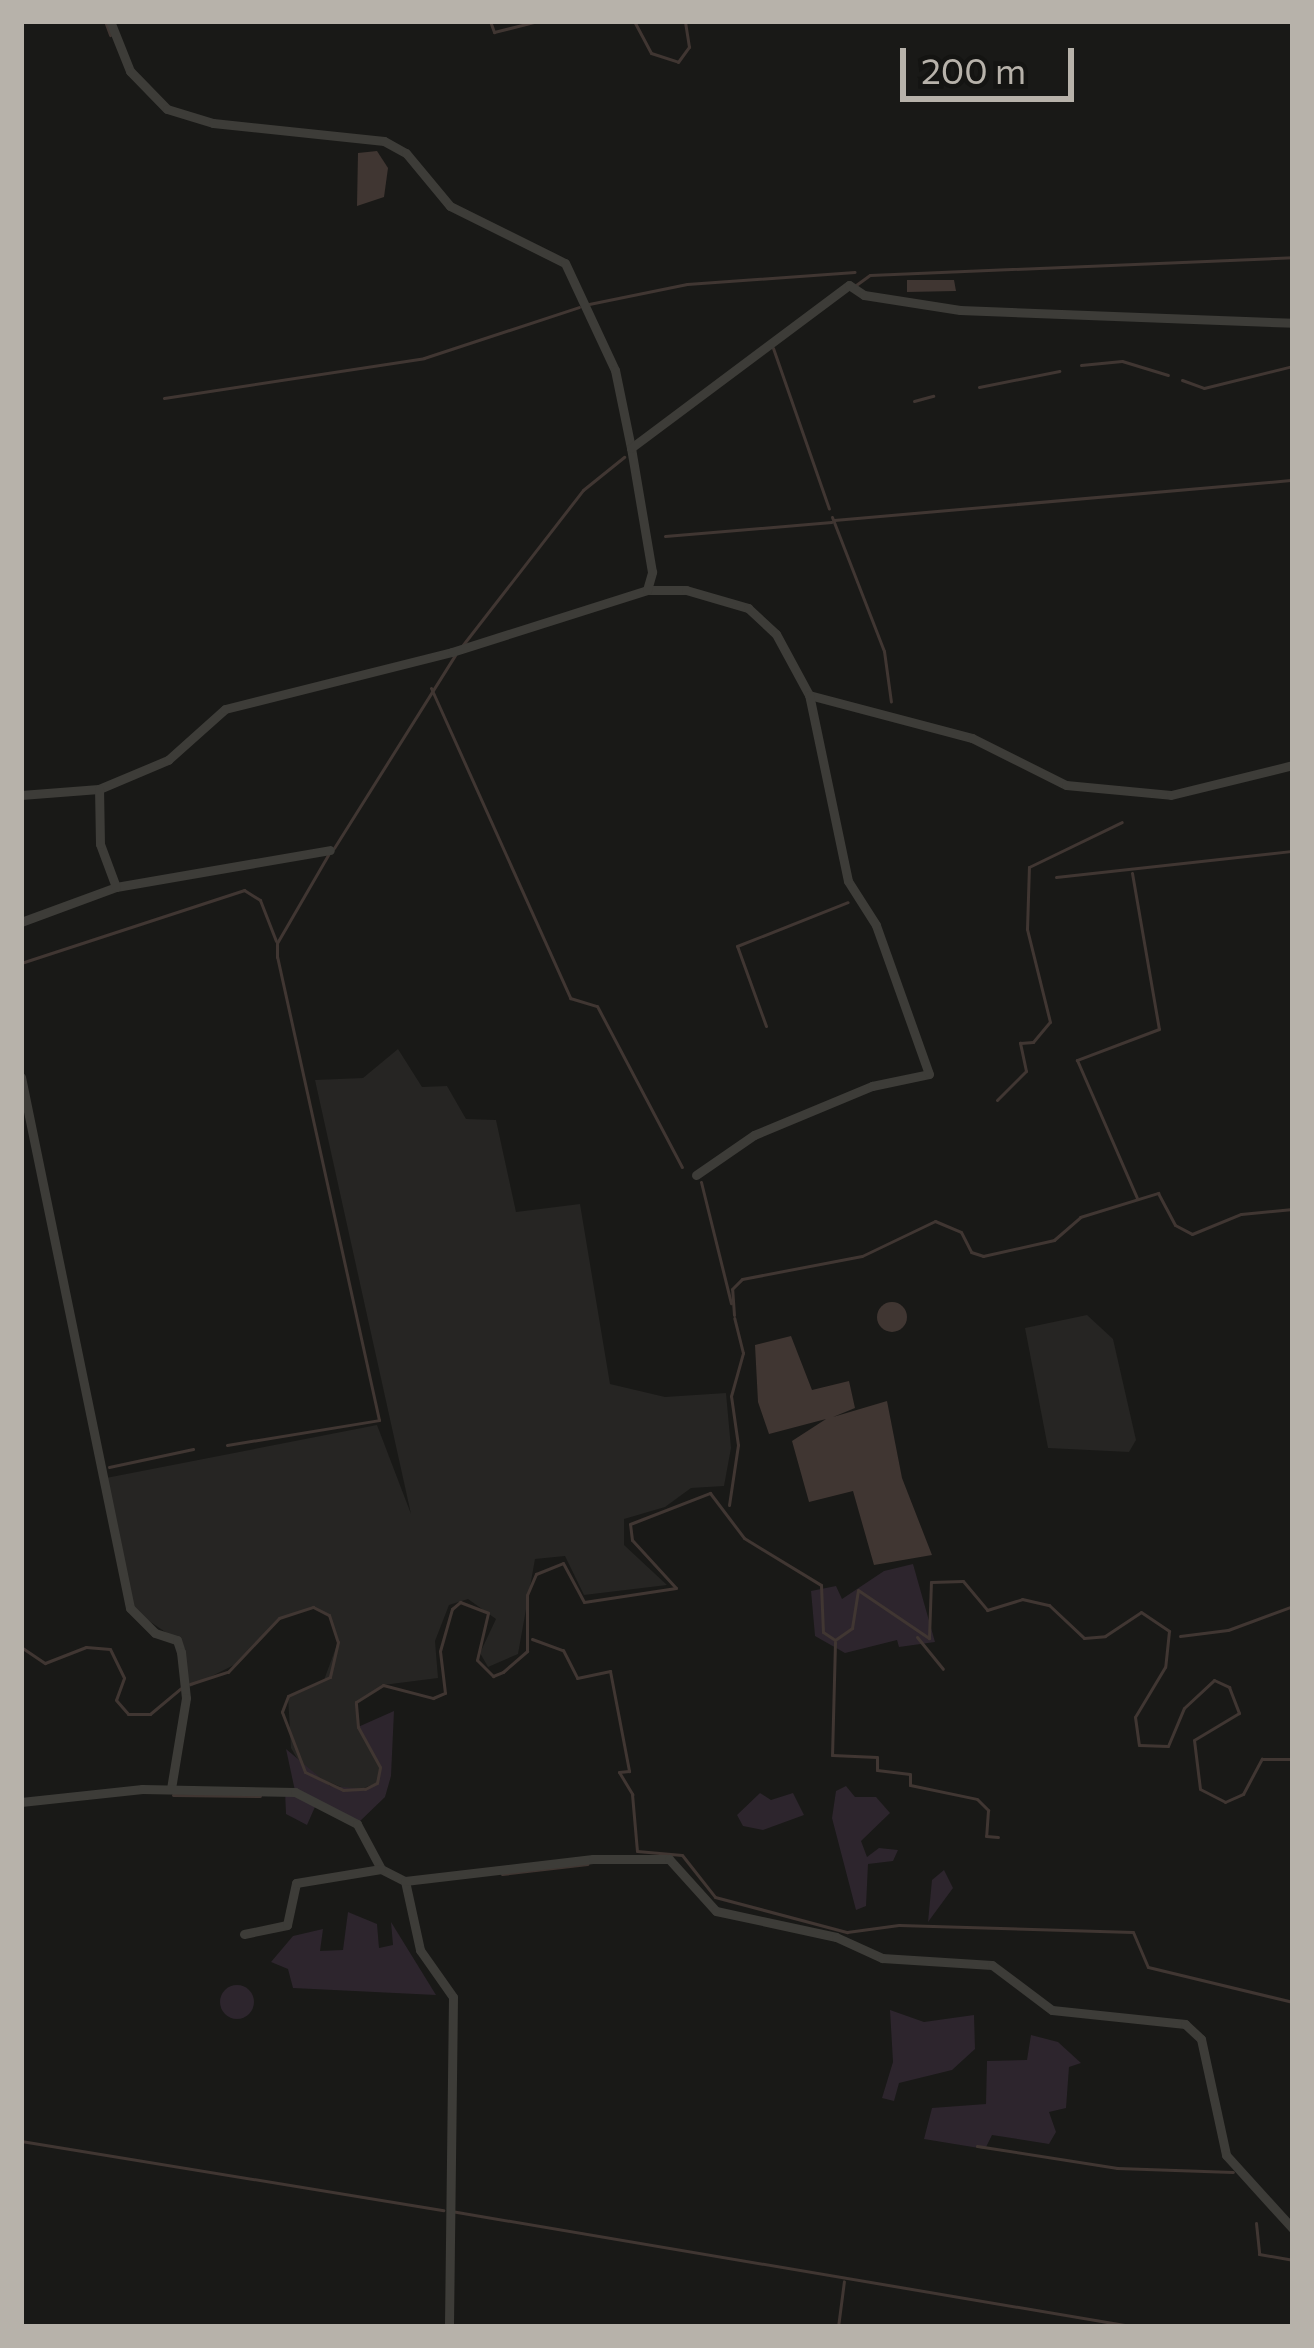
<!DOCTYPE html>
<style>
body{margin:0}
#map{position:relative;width:1314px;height:2348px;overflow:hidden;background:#191917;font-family:Commissioner,sans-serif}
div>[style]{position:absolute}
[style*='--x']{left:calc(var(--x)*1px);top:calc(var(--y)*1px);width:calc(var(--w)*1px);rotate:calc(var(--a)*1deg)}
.built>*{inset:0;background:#262523}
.green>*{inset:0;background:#2d252d}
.round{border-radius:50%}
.water>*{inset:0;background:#403632}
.stream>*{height:3px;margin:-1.5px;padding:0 1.5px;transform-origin:1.5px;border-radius:1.5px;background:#403632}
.minor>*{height:9px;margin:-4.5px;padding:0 4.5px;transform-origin:4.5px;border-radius:4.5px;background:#3d3c38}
span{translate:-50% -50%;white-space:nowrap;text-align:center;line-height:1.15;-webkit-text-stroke:10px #141412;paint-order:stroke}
.frame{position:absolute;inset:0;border:24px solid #b7b2aa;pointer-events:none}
.scale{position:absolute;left:900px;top:48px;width:174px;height:54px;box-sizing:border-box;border:6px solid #b7b2aa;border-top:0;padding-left:15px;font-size:36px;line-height:42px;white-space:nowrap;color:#b7b2aa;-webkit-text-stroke:9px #141412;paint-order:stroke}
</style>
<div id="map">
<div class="built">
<div style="clip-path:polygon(398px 1049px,422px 1087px,447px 1086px,466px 1119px,496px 1120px,516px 1212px,580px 1204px,610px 1384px,665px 1397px,726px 1393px,731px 1448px,724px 1486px,691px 1488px,665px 1507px,624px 1519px,624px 1545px,667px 1585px,584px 1595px,565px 1556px,535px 1559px,518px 1654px,488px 1667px,480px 1653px,496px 1619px,468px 1599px,449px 1605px,435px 1641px,438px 1678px,383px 1685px,356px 1702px,358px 1727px,380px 1767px,377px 1783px,353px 1792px,305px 1772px,291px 1748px,288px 1696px,324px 1680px,338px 1642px,329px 1615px,313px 1607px,279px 1618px,238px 1663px,186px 1689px,177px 1640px,130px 1608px,106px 1478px,377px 1425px,411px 1514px,315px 1080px,363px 1078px)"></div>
<div style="clip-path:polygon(1087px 1315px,1113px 1339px,1136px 1440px,1129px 1452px,1048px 1448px,1025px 1328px)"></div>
</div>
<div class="green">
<div style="clip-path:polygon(913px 1564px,935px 1642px,899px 1647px,897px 1640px,845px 1653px,815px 1636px,811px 1591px,836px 1586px,842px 1599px,884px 1571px)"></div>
<div style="clip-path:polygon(394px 1711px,391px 1776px,385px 1797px,357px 1824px,318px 1800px,307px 1825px,286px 1814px,285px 1790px,295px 1791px,286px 1749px,330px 1786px,365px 1789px,376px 1783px,380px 1767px,358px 1727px)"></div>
<div style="clip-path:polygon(846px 1786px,855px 1797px,876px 1797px,890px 1813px,861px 1841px,867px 1857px,879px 1848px,898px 1850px,893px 1861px,868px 1864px,866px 1906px,856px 1910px,832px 1818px,836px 1791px)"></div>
<div style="clip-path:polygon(760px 1793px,771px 1800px,793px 1793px,804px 1815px,763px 1830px,743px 1826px,737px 1815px)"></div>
<div style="clip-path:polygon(944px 1870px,953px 1888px,928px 1922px,932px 1880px)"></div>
<div style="clip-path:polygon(348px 1912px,377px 1924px,379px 1948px,393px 1945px,391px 1922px,436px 1995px,293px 1988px,288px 1969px,271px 1962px,293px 1936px,323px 1929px,320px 1951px,343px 1950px)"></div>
<div class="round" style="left:220px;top:1985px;width:34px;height:34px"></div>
<div style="clip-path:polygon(890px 2010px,924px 2022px,974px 2015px,975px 2049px,952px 2070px,899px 2083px,894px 2101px,882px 2098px,893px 2062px)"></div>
<div style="clip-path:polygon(1031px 2035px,1058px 2042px,1081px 2063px,1069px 2067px,1066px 2108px,1049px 2112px,1056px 2132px,1049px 2144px,992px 2135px,985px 2149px,924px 2139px,932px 2108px,986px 2104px,987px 2061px,1027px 2060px)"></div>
</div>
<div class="water">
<div style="clip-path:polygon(377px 151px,388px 168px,384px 197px,357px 206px,358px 153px)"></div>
<div style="clip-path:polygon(907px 280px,954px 280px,956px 291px,907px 292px)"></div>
<div class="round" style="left:877px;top:1302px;width:30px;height:30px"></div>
<div style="clip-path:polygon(791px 1336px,812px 1390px,849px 1381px,855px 1408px,833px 1417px,887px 1401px,902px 1478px,932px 1555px,874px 1565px,853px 1491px,809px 1502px,792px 1441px,826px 1419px,769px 1434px,758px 1402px,755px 1345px)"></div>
</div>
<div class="stream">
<div style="--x:105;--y:21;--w:15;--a:70"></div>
<div style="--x:490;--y:21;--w:12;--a:70"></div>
<div style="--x:494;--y:32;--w:45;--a:-14"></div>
<div style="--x:634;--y:21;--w:36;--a:62"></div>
<div style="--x:651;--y:53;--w:28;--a:18"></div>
<div style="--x:678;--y:62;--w:19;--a:-54"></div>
<div style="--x:689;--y:47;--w:26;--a:-99"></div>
<div style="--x:933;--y:21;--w:5;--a:0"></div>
<div style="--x:856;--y:285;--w:17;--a:-36"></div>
<div style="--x:870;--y:275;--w:423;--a:-2.4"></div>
<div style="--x:589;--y:304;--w:100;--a:-11.5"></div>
<div style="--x:687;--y:284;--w:168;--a:-4.1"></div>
<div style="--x:773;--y:348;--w:170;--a:70.8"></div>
<div style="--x:1081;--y:365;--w:41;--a:-5.6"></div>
<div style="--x:1122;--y:361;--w:48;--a:16.9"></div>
<div style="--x:1182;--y:380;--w:23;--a:20"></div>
<div style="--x:1204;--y:388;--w:92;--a:-13.9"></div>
<div style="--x:979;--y:387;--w:82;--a:-11.3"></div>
<div style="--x:164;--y:398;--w:263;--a:-8.7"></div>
<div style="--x:424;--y:358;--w:163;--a:-18.2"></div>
<div style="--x:914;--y:401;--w:20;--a:-15"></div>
<div style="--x:832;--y:517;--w:144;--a:68.8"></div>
<div style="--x:884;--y:651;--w:51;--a:82.2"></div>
<div style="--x:834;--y:520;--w:461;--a:-5"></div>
<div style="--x:665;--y:536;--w:167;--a:-4.8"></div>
<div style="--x:462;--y:646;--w:197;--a:-52.2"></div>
<div style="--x:583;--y:490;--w:53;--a:-38.8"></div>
<div style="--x:431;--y:688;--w:340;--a:65.8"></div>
<div style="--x:570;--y:998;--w:28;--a:17"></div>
<div style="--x:597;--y:1006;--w:182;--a:62.2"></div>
<div style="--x:334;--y:848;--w:228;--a:-57.9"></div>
<div style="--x:1132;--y:873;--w:158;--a:80.2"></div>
<div style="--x:1159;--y:1029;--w:88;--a:159.3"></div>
<div style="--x:1077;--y:1060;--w:150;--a:66.5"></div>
<div style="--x:1056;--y:877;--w:238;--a:-6.3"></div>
<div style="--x:21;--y:963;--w:235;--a:-18.1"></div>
<div style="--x:244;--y:890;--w:19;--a:32"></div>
<div style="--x:260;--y:900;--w:44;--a:68.7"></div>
<div style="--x:766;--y:1026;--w:85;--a:-109.9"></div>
<div style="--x:737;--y:946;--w:119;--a:-21.6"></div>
<div style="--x:997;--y:1100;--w:41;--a:-45"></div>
<div style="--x:1026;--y:1071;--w:29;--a:-102"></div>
<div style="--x:1020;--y:1043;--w:13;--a:-4"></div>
<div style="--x:1033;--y:1042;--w:26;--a:-50"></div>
<div style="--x:1050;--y:1022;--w:96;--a:-103.9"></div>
<div style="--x:1027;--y:929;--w:62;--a:-88.2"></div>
<div style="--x:1029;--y:867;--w:103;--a:-25.8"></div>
<div style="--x:701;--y:1182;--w:125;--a:76.1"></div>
<div style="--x:734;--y:1315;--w:26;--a:-94"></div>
<div style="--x:732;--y:1289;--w:14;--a:-45"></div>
<div style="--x:742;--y:1279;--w:122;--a:-10.9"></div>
<div style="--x:862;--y:1256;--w:81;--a:-25.6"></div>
<div style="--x:935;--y:1221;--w:28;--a:23"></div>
<div style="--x:961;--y:1232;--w:22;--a:63"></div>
<div style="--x:971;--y:1252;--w:13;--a:18"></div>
<div style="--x:983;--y:1256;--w:73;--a:-12.7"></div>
<div style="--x:1054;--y:1240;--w:35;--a:-41"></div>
<div style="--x:1080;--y:1217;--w:82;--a:-17.1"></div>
<div style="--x:1158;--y:1193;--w:36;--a:62"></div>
<div style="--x:1175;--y:1225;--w:19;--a:28"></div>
<div style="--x:1192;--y:1234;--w:53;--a:-22.2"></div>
<div style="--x:1241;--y:1214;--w:52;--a:-5.5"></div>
<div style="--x:227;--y:1445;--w:154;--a:-9.3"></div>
<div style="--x:379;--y:1420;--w:474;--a:-102.4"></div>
<div style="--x:277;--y:957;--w:14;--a:-90"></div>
<div style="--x:277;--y:943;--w:102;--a:-59.9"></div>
<div style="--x:109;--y:1467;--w:86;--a:-12.1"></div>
<div style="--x:729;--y:1505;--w:61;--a:-81.5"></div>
<div style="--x:738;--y:1445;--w:49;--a:-98.1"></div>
<div style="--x:731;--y:1396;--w:45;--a:-74.4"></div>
<div style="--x:743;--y:1353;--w:36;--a:-104"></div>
<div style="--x:1180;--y:1636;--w:48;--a:-7.1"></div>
<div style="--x:1228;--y:1630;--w:69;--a:-20.3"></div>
<div style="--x:917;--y:1637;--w:41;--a:50.9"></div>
<div style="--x:532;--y:1639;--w:33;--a:20"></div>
<div style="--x:563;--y:1650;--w:31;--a:63"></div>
<div style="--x:577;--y:1678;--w:34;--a:-12"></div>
<div style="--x:610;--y:1671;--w:102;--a:79.2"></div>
<div style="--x:629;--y:1771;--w:10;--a:174"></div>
<div style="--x:619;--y:1772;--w:26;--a:59"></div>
<div style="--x:632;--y:1794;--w:57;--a:85"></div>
<div style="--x:637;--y:1851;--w:45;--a:5.1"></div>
<div style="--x:682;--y:1855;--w:53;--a:51.8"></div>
<div style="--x:715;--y:1897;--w:137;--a:14.9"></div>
<div style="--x:847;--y:1932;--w:52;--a:-7.7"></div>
<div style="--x:899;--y:1925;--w:234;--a:1.7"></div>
<div style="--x:1133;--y:1932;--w:38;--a:67"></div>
<div style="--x:1148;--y:1967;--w:149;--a:13.6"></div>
<div style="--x:835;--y:1642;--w:113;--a:91.5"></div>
<div style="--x:832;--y:1755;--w:45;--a:2.5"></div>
<div style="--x:877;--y:1757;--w:13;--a:90"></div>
<div style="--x:877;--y:1770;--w:33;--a:7"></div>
<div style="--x:910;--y:1774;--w:11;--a:90"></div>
<div style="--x:910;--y:1785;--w:68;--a:11.8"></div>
<div style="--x:977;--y:1799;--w:16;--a:45"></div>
<div style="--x:988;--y:1810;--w:26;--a:94"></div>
<div style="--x:986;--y:1836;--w:12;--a:5"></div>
<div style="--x:21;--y:1647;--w:29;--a:34"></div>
<div style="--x:45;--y:1663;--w:44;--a:-21.3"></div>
<div style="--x:86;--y:1647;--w:24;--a:5"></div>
<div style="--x:110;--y:1649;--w:32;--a:64"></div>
<div style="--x:124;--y:1678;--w:23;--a:110"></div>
<div style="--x:116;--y:1700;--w:18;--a:49"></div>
<div style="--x:128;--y:1714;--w:22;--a:0"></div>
<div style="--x:150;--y:1714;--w:40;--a:-40"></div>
<div style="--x:190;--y:1684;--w:40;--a:-18"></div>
<div style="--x:228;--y:1672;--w:74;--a:-46.6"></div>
<div style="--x:279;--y:1618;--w:36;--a:-18"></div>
<div style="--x:313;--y:1607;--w:18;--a:27"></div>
<div style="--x:329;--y:1615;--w:28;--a:72"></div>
<div style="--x:338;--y:1642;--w:36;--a:103"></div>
<div style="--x:330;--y:1677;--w:46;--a:155.7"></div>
<div style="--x:288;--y:1696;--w:17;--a:111"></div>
<div style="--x:282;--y:1712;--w:64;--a:69"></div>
<div style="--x:305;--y:1772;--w:42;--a:25.3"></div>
<div style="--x:343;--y:1790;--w:22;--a:-3"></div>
<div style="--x:365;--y:1789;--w:13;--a:-27"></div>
<div style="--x:377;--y:1783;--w:16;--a:-79"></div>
<div style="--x:380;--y:1767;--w:46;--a:-118.8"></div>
<div style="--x:358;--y:1727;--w:25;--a:-95"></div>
<div style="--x:356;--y:1702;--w:32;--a:-32"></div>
<div style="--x:383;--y:1685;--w:52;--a:14.6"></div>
<div style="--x:433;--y:1698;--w:13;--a:-23"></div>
<div style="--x:445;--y:1693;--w:42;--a:-96.8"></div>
<div style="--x:440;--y:1651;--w:44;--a:-74.1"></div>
<div style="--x:452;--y:1609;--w:11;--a:-41"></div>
<div style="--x:460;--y:1602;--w:30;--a:21"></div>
<div style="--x:488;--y:1613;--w:48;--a:103.2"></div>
<div style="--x:477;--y:1660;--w:23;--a:45"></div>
<div style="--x:493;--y:1676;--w:11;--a:-22"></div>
<div style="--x:503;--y:1672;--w:32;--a:-41"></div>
<div style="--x:527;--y:1651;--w:56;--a:-90"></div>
<div style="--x:527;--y:1595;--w:23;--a:-67"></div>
<div style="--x:536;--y:1574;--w:29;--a:-22"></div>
<div style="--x:563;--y:1563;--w:44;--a:61.7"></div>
<div style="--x:584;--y:1602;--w:93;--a:-8.7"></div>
<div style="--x:676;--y:1588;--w:65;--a:-132.5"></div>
<div style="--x:632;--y:1540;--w:16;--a:-97"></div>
<div style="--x:630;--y:1524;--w:86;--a:-21.2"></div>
<div style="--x:710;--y:1493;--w:56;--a:52.9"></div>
<div style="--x:744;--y:1538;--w:90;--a:31.4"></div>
<div style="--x:821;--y:1585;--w:47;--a:87.6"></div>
<div style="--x:823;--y:1632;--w:14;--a:34"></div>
<div style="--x:835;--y:1640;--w:21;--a:-35"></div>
<div style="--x:852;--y:1628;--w:38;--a:-81"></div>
<div style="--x:858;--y:1590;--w:86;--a:34.1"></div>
<div style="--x:929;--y:1638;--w:56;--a:-88"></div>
<div style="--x:931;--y:1582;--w:32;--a:-2"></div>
<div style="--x:963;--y:1581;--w:38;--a:50"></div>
<div style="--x:987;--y:1610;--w:37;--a:-17"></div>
<div style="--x:1022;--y:1599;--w:28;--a:13"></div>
<div style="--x:1049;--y:1605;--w:48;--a:43.3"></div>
<div style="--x:1084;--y:1638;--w:21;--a:-5"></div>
<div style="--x:1105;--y:1636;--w:43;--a:-33.7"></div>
<div style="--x:1141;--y:1612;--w:34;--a:34"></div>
<div style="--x:1169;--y:1631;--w:36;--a:96"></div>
<div style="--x:1165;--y:1667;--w:58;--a:121"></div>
<div style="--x:1135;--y:1717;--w:28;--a:82"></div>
<div style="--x:1139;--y:1745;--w:29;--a:2"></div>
<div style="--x:1168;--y:1746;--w:41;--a:-67.2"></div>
<div style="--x:1184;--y:1708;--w:41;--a:-43"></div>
<div style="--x:1214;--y:1680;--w:17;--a:25"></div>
<div style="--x:1229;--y:1687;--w:28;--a:69"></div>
<div style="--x:1239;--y:1713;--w:52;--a:149"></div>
<div style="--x:1194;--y:1740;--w:49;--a:83"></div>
<div style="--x:1200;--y:1789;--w:28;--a:27"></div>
<div style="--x:1225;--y:1802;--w:20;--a:-24"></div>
<div style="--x:1243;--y:1794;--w:40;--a:-62"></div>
<div style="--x:1262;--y:1759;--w:31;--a:0"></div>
<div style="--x:173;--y:1795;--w:87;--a:0.7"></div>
<div style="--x:502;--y:1874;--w:86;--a:-6.7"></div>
<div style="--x:21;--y:2141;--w:428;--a:9.3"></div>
<div style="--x:977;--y:2146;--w:142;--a:8.9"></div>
<div style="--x:1117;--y:2168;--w:116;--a:2"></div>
<div style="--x:451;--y:2211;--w:695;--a:9.61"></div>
<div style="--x:1256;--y:2223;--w:31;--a:84"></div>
<div style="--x:1259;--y:2254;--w:35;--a:10"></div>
<div style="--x:838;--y:2327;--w:46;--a:-82.6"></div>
</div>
<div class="minor">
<div style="--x:110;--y:21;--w:54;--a:68.2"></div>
<div style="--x:130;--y:71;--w:53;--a:45.8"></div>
<div style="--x:167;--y:109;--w:48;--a:16.9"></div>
<div style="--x:213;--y:123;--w:172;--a:6"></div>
<div style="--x:384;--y:141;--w:25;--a:29"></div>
<div style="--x:406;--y:153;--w:69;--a:50.3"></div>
<div style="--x:450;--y:206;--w:128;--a:26.4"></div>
<div style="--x:565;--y:263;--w:118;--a:65"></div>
<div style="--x:615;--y:370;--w:80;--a:78.4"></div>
<div style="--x:647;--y:590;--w:39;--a:0"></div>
<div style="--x:686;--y:590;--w:65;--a:16.2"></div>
<div style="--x:748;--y:608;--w:38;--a:43"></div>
<div style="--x:776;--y:634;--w:69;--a:61.6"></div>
<div style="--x:809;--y:695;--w:169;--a:14.8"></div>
<div style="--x:972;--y:738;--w:105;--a:26.6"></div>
<div style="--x:1066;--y:785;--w:105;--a:5.4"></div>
<div style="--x:1171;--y:795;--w:126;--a:-13.8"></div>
<div style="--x:21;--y:795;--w:78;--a:-4.4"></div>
<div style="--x:99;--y:789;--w:75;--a:-22.8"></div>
<div style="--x:168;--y:760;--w:76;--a:-41.8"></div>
<div style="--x:225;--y:709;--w:234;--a:-14.1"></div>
<div style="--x:452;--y:652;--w:205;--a:-17.6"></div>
<div style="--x:647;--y:590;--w:19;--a:-74"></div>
<div style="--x:652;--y:572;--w:126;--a:-99.6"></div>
<div style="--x:631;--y:448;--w:272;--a:-36.8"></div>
<div style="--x:849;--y:285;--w:18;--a:34"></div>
<div style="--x:864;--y:295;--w:97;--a:8.9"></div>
<div style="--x:960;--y:310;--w:333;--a:2.2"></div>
<div style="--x:116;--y:887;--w:217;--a:-9.8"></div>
<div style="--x:21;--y:922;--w:101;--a:-20.2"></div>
<div style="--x:116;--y:887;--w:46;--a:-110.4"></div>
<div style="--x:100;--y:844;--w:55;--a:-91"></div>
<div style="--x:21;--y:1077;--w:542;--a:78.4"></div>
<div style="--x:130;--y:1608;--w:35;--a:45"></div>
<div style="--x:155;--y:1633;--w:23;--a:18"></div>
<div style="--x:177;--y:1640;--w:13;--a:72"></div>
<div style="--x:181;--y:1652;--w:46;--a:83.8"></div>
<div style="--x:186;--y:1698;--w:92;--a:99.4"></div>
<div style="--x:696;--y:1175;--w:70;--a:-34.6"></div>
<div style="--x:754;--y:1135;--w:128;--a:-22.6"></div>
<div style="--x:872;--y:1086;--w:58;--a:-11.9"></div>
<div style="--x:929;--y:1074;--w:158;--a:-109.6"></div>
<div style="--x:876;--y:925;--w:52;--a:-122.5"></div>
<div style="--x:848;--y:881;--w:190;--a:-101.8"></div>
<div style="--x:21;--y:1802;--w:122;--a:-6.1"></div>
<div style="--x:142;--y:1789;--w:153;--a:1.1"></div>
<div style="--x:295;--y:1792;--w:70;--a:27.3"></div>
<div style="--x:357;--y:1824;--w:51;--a:61.9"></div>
<div style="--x:381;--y:1869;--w:27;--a:27"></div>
<div style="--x:405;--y:1881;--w:71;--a:77.7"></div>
<div style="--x:420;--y:1950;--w:57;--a:54.9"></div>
<div style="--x:453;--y:1997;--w:330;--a:90.7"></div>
<div style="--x:405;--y:1881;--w:189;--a:-6.7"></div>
<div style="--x:593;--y:1859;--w:76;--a:0"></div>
<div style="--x:669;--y:1859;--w:70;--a:47.9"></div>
<div style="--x:716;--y:1911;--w:123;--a:12.2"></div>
<div style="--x:836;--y:1937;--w:51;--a:24.5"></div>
<div style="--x:882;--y:1958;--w:110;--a:3.6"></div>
<div style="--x:992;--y:1965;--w:75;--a:36.9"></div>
<div style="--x:1052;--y:2010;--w:134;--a:6"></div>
<div style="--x:1185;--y:2024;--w:22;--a:43"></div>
<div style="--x:1201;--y:2039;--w:119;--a:77.8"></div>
<div style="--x:1226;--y:2155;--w:100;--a:47.8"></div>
<div style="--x:244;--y:1934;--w:44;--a:-11.8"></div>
<div style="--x:287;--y:1925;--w:43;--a:-77.9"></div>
<div style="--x:296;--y:1883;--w:86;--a:-9.4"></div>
</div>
<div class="frame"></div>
<div class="scale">200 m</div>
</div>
